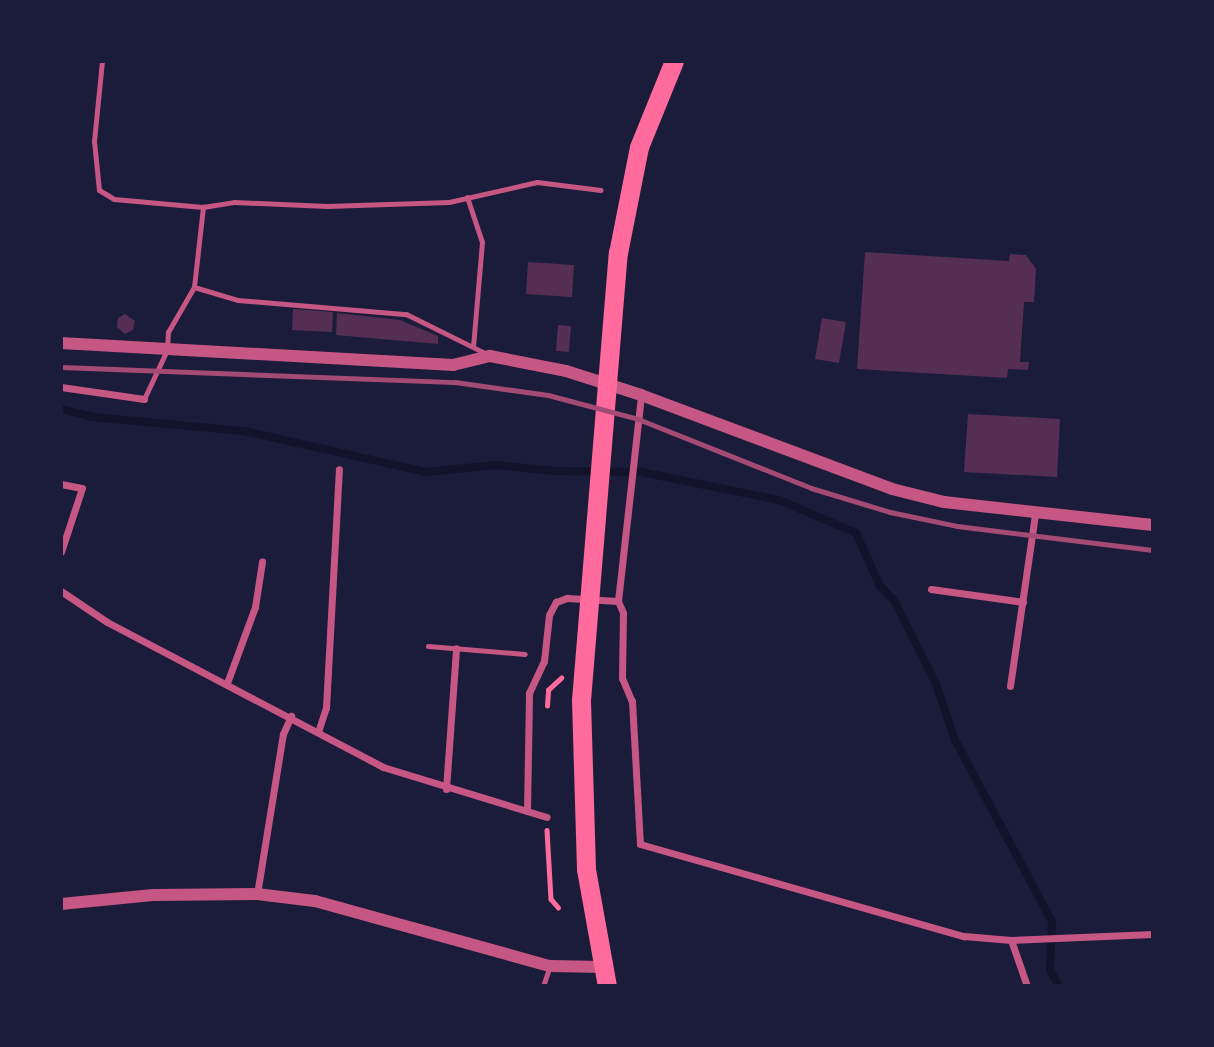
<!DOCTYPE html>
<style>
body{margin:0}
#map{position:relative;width:1214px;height:1047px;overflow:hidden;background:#1b1b3a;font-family:"Zilla Slab",serif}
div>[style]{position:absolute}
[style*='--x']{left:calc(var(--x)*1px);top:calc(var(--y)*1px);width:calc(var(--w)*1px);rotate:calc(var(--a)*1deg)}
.stream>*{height:8px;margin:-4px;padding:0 4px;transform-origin:4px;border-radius:4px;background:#12122b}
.building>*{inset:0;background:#542f53}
.path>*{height:4.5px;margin:-2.25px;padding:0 2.25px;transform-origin:2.25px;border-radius:2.25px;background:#ff6b9d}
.service>*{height:5px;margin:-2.5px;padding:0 2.5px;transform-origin:2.5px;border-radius:2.5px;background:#c65784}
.minor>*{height:7px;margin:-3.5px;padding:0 3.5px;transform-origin:3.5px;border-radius:3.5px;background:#c65784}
.tertiary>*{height:12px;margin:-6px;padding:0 6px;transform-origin:6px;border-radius:6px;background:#c65784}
.trunk>*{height:19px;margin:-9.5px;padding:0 9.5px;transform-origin:9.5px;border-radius:9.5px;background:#ff6b9d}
.rail>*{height:5px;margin:-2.5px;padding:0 2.5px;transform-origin:2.5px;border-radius:2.5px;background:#a44b75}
span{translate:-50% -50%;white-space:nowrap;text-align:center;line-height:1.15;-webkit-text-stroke:6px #1b1b3a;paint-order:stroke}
.frame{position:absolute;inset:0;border:63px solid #1b1b3a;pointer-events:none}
</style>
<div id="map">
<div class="stream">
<div style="--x:61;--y:409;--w:32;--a:14"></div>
<div style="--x:92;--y:417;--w:153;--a:5.3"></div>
<div style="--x:244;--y:431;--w:187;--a:12.7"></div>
<div style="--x:426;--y:472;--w:70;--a:-5.7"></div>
<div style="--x:496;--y:465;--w:58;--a:5.9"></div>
<div style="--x:554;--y:471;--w:87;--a:0.7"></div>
<div style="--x:641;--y:472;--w:141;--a:11.5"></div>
<div style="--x:779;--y:500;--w:84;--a:23.2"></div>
<div style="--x:856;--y:533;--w:58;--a:65.6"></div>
<div style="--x:880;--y:586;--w:20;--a:45"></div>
<div style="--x:894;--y:600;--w:94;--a:63.4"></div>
<div style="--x:936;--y:684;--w:59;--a:71.3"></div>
<div style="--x:955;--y:740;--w:206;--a:61.9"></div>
<div style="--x:1052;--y:922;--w:48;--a:92.4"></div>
<div style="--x:1050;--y:970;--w:18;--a:61"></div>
</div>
<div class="building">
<div style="clip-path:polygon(865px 252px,1009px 261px,1010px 254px,1026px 255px,1036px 269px,1034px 302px,1024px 302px,1020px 362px,1029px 362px,1028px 370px,1008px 369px,1007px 378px,857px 369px)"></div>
<div style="clip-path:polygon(528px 262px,574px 265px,572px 297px,526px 294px)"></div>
<div style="clip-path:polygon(293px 309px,333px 312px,332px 332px,292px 330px)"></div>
<div style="clip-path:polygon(337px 313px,400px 320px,438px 336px,438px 344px,336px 335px)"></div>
<div style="clip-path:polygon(125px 314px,135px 321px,133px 330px,125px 334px,117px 327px,118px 318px)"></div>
<div style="clip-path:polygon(822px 318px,846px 322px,839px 363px,815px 359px)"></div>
<div style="clip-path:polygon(558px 325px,571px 326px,569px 352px,556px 351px)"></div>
<div style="clip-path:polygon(968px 414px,1060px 419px,1057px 477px,964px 472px)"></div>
</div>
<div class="path">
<div style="--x:547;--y:706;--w:16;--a:-86"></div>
<div style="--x:548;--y:690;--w:18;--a:-43"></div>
<div style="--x:547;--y:830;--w:69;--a:86.7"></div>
<div style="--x:551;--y:899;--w:11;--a:49"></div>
</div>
<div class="service">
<div style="--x:102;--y:61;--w:80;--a:95.7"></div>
<div style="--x:94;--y:141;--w:49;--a:84.2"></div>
<div style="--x:99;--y:190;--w:17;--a:31"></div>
<div style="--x:114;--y:199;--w:89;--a:5.1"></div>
<div style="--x:467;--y:197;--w:47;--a:71.6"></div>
<div style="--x:482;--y:242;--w:104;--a:94.9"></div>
<div style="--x:194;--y:287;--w:46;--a:16.5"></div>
<div style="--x:238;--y:300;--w:169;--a:4.8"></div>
<div style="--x:406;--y:314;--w:90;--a:26.3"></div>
<div style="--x:144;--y:399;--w:54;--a:-64.9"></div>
<div style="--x:167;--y:350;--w:18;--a:-87"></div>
<div style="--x:168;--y:332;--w:52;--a:-60"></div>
<div style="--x:194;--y:287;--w:81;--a:-83.6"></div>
<div style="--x:203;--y:207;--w:31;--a:-9"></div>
<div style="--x:234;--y:202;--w:93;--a:2.5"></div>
<div style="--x:327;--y:206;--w:122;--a:-1.9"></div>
<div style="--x:449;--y:202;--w:90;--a:-12.8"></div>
<div style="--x:537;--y:182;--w:64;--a:7.1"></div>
<div style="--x:428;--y:646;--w:97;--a:4.7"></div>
<div style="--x:543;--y:986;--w:21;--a:-71"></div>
</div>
<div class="minor">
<div style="--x:61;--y:387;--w:84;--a:8.2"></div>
<div style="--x:61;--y:484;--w:21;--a:11"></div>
<div style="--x:82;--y:488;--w:67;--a:108.2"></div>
<div style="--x:931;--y:589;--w:93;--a:8"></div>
<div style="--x:61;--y:591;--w:55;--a:34"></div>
<div style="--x:107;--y:622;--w:312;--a:27.7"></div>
<div style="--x:383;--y:767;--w:171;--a:17"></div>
<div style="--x:618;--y:601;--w:207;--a:-83.6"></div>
<div style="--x:227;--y:683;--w:81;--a:-69.8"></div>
<div style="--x:255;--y:607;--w:46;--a:-81.2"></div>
<div style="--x:1010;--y:686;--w:174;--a:-81.7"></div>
<div style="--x:318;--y:732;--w:25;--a:-72"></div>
<div style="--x:326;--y:708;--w:239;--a:-86.9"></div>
<div style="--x:446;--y:789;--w:141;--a:-85.9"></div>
<div style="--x:527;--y:811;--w:118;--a:-89"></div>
<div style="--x:529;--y:693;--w:35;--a:-65"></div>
<div style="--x:544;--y:661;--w:46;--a:-83.8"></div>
<div style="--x:549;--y:615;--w:15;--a:-62"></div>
<div style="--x:556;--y:602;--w:12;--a:-20"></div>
<div style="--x:567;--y:598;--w:51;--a:3.4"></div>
<div style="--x:618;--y:601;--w:13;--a:67"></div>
<div style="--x:623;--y:613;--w:65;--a:90.9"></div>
<div style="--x:622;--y:678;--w:25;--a:67"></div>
<div style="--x:632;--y:701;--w:143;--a:86.8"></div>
<div style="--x:640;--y:844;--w:337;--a:15.9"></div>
<div style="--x:964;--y:936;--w:47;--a:4.9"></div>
<div style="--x:1011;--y:940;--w:142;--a:-2.4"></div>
<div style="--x:257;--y:894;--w:162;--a:-80.8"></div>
<div style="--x:283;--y:734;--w:20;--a:-66"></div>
<div style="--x:1011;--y:940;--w:49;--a:70.8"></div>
</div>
<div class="tertiary">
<div style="--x:61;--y:343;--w:393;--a:3.2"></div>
<div style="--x:453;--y:365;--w:38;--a:-14"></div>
<div style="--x:490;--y:356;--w:77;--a:11.2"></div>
<div style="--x:566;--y:371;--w:79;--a:17.7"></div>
<div style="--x:641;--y:395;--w:268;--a:20.5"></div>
<div style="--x:892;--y:489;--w:54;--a:14"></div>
<div style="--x:944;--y:502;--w:210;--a:6.3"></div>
<div style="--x:61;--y:904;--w:92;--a:-5.6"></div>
<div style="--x:153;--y:895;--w:104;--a:-0.6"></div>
<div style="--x:257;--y:894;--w:58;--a:6.9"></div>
<div style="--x:315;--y:901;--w:244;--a:15.5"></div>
<div style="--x:550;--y:966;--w:52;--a:1.1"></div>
</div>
<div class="trunk">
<div style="--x:607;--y:986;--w:119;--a:-100.2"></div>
<div style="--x:586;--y:869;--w:169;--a:-91.7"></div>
<div style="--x:581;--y:700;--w:449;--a:-85.3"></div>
<div style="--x:618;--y:253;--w:108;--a:-78.8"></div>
<div style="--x:639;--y:147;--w:93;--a:-67.9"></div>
</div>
<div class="rail">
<div style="--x:61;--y:367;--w:394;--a:2.2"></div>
<div style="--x:455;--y:382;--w:94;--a:8"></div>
<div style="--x:548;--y:395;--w:93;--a:14.9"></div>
<div style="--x:638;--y:419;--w:186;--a:21.7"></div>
<div style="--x:811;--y:488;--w:83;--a:16.9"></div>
<div style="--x:890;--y:512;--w:68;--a:11.8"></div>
<div style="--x:957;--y:526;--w:197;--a:7"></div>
</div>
<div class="frame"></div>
</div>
